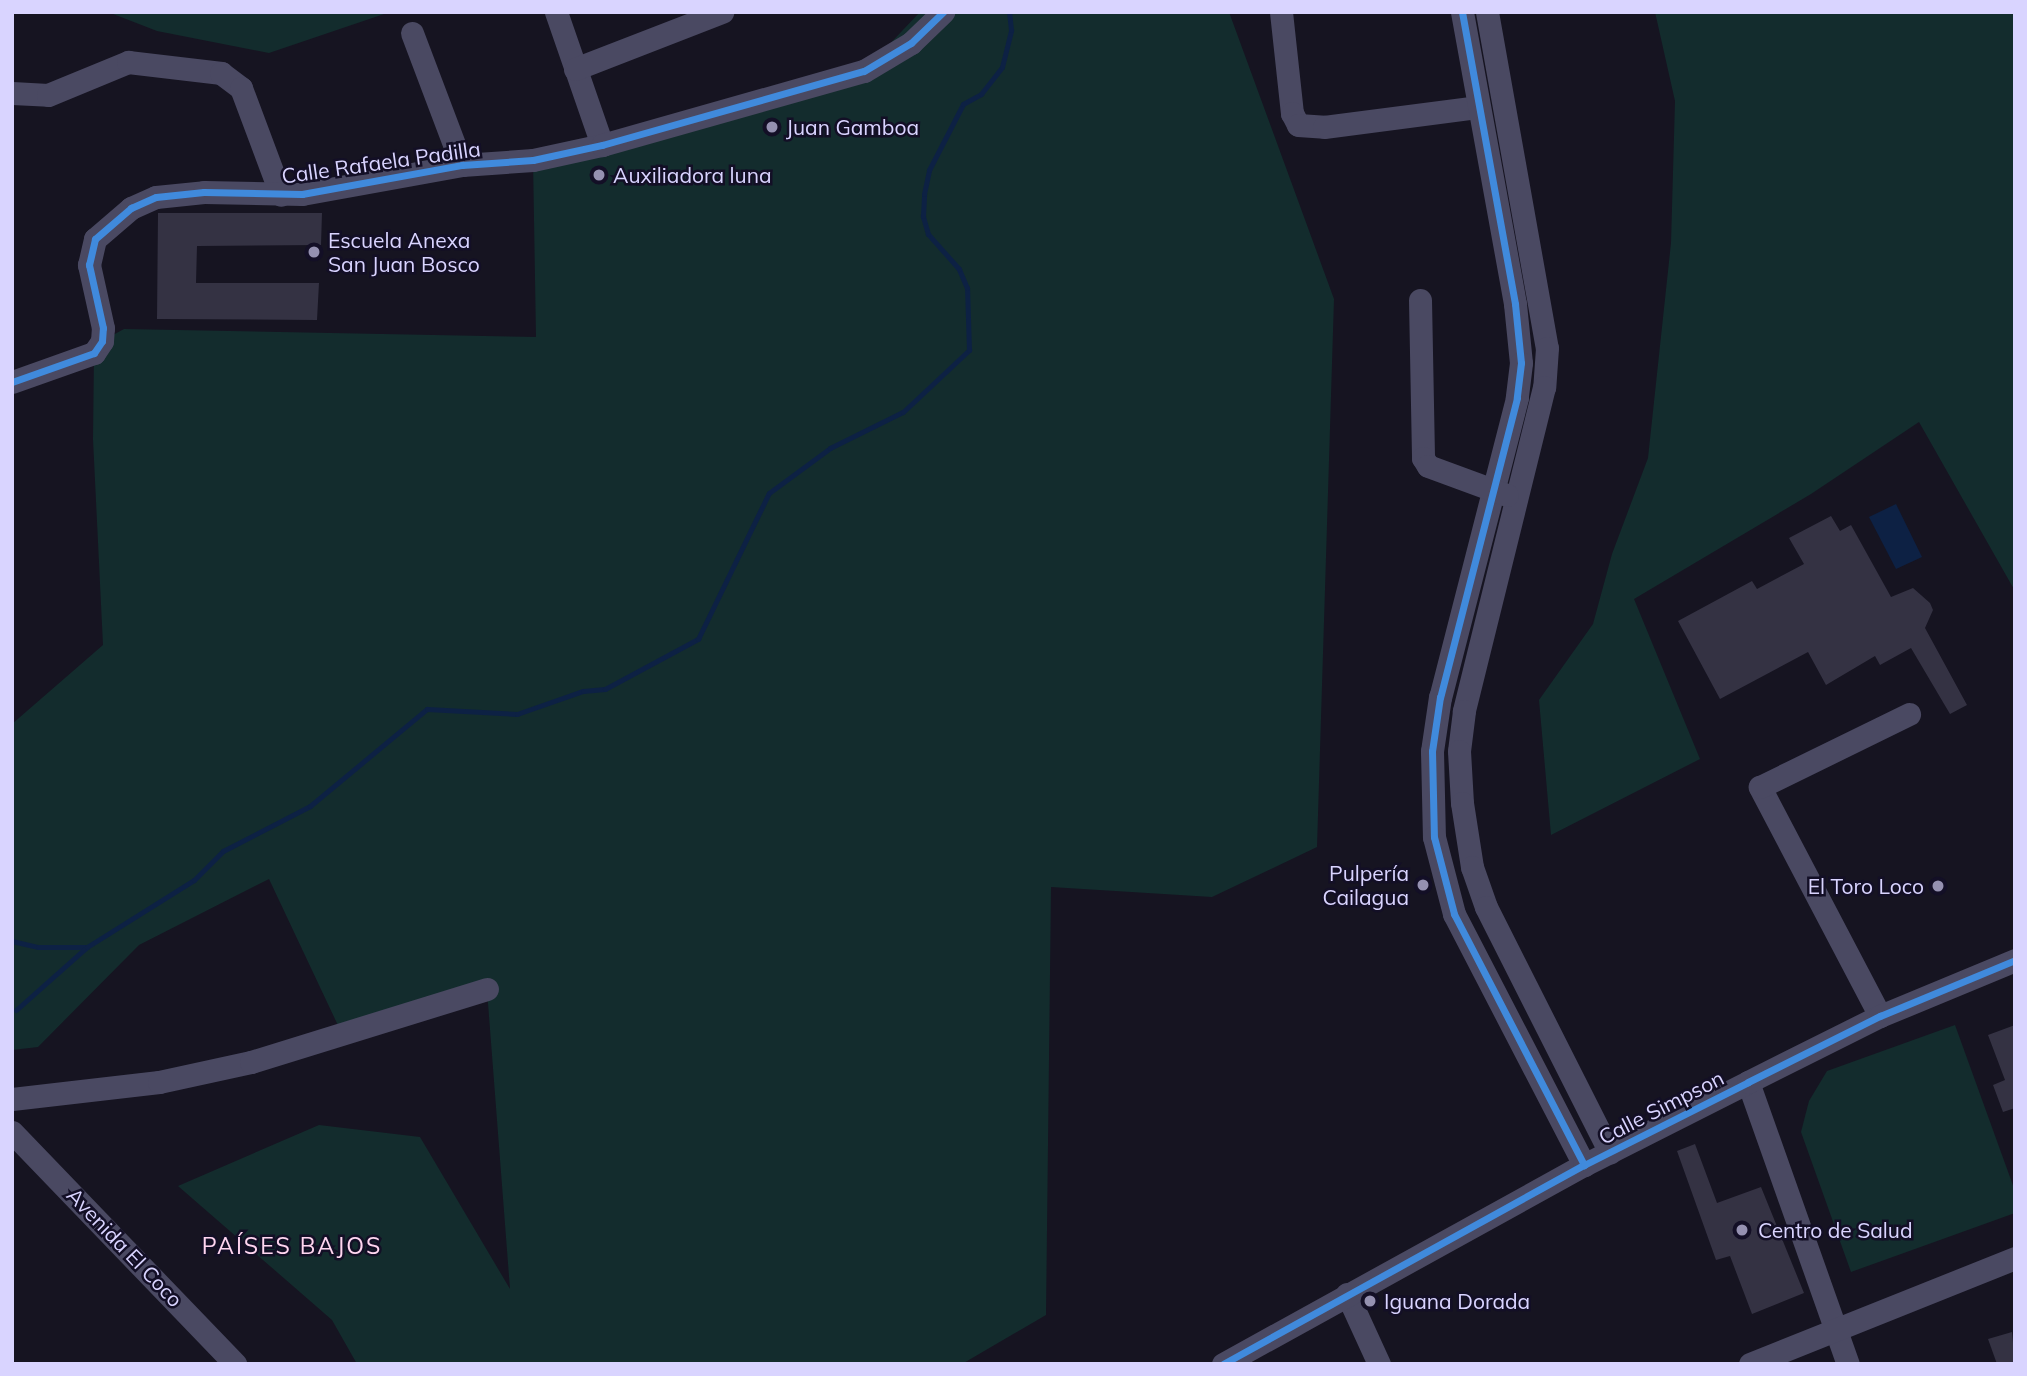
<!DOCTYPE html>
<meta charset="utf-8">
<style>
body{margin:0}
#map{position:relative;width:2027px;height:1376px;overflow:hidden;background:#161421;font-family:Mulish,sans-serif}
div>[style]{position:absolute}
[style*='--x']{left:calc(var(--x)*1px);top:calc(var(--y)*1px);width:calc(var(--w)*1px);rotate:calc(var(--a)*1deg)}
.green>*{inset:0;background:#132c2d}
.water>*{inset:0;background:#0d2144}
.stream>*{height:5px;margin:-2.5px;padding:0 2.5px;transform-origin:2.5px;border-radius:2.5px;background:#0d2144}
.building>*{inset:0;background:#343243}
.street>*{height:23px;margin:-11.5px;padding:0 11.5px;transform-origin:11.5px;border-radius:11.5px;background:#4a4962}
.cycleway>*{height:7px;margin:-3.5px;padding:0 3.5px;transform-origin:3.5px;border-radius:3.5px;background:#408adc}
.dots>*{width:19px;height:19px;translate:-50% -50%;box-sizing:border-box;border:4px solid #130f26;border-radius:50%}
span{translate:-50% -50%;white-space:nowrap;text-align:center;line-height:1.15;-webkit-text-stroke:5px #130f26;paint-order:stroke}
.poi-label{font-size:21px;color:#d9d4ff}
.left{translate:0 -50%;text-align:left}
.right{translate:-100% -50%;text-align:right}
.street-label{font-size:21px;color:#d9d4ff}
.neighbourhood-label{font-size:23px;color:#ffd6f0;letter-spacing:2px}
.frame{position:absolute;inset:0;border:14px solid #d9d4ff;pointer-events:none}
</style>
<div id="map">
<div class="green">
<div style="clip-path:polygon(108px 12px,390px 12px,269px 53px,157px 31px)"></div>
<div style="clip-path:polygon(920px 12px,1229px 12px,1334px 299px,1317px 847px,1212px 897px,1051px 887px,1046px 1315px,962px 1364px,357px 1364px,332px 1320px,178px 1186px,319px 1125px,420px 1137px,510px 1289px,487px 990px,343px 1036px,269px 879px,139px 945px,38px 1047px,12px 1050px,12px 724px,103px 645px,93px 439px,94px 353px,102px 341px,124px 329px,536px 337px,533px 160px,864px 71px)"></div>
<div style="clip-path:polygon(1655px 12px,2015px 12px,2015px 591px,1919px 422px,1811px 494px,1634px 599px,1700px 759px,1551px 835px,1539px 700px,1593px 624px,1612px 554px,1648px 458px,1671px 243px,1675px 101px)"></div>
<div style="clip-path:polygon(1955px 1025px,2015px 1191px,2015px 1213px,1851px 1272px,1801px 1132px,1809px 1101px,1827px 1071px)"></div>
</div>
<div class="water">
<div style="clip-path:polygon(1896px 504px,1922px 557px,1896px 569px,1869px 517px)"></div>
</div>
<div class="stream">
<div style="--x:12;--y:941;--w:27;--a:13"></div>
<div style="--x:38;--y:947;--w:49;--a:0"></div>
<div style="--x:16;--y:1010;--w:95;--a:-41.6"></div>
<div style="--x:87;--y:947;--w:126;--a:-32.1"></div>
<div style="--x:194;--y:880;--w:41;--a:-45"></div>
<div style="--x:223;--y:851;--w:98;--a:-27.3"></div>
<div style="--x:310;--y:806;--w:152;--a:-39.7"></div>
<div style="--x:427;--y:709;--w:90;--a:3.2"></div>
<div style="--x:517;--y:714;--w:70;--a:-19.2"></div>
<div style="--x:583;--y:691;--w:22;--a:-5"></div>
<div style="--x:605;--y:689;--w:106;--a:-28.3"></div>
<div style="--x:698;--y:639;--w:162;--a:-64.1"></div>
<div style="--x:769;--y:493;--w:76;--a:-36.4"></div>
<div style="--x:830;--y:448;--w:81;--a:-26.3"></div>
<div style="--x:903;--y:412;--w:91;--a:-43.2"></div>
<div style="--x:969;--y:350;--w:62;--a:-91.8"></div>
<div style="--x:967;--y:288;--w:21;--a:-113"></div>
<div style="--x:959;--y:269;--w:47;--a:-131.5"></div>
<div style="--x:928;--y:234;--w:19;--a:-106"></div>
<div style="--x:923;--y:216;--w:22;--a:-87"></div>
<div style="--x:924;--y:194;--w:25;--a:-78"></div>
<div style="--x:929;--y:170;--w:74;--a:-62.7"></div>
<div style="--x:963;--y:104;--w:21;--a:-29"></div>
<div style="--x:981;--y:94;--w:34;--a:-52"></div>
<div style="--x:1002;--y:67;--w:38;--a:-76"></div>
<div style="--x:1011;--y:30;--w:18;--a:-96"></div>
</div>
<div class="building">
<div style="clip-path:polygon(158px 213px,322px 213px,321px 245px,197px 246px,196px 283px,319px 283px,317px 320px,157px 319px)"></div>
<div style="clip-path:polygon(1831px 516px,1840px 531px,1851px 525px,1891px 597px,1913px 588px,1930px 603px,1933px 610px,1925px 628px,1967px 705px,1950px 714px,1911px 648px,1880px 665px,1875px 656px,1826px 685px,1808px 652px,1720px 699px,1678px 621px,1752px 581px,1757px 589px,1804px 564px,1789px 538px)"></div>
<div style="clip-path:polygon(2015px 1025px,2015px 1108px,2003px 1112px,1993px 1085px,2005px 1080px,1988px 1035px)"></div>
<div style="clip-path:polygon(1695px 1144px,1717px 1203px,1761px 1187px,1804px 1293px,1752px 1314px,1730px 1256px,1716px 1260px,1677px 1151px)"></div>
<div style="clip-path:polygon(2012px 1332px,2015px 1364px,1997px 1364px,1988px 1339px)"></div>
</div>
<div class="street">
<div style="--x:556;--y:12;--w:141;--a:70.9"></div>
<div style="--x:1281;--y:12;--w:102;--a:83.8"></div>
<div style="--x:1292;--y:113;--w:13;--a:63"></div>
<div style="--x:1298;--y:125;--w:26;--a:4"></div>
<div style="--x:1324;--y:127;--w:154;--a:-7.4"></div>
<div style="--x:1462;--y:12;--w:297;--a:79.7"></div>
<div style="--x:1515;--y:304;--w:59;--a:84.2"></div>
<div style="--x:1521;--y:363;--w:35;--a:97"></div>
<div style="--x:1517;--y:398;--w:309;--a:104.4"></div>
<div style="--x:1440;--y:697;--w:55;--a:98.4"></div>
<div style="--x:1432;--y:751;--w:86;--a:88.7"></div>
<div style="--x:1434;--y:837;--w:80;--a:75.4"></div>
<div style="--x:1454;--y:914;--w:283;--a:62.6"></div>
<div style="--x:1487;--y:12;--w:341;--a:79.9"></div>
<div style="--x:1547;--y:348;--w:39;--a:94"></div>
<div style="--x:1544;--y:387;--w:334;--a:103.9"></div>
<div style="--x:1464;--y:711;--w:40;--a:97.1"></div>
<div style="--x:1459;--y:751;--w:52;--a:86.7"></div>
<div style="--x:1462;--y:803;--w:65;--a:81.1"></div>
<div style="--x:1472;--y:867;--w:42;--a:70.7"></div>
<div style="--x:1486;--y:907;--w:275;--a:63.2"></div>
<div style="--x:412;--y:33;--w:141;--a:69.3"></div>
<div style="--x:575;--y:69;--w:158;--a:-21.2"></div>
<div style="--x:12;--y:93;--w:36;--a:3"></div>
<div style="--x:48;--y:95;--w:87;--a:-22.4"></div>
<div style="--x:128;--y:62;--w:94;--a:6.7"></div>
<div style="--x:221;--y:73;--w:25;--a:37"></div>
<div style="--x:241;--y:88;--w:114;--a:69.5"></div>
<div style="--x:1420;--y:300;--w:158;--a:88.9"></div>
<div style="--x:1423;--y:458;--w:9;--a:58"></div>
<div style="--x:1428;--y:466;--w:84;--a:20.2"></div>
<div style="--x:12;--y:382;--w:87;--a:-19.5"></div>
<div style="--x:94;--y:353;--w:14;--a:-56"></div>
<div style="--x:102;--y:341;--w:13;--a:-86"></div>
<div style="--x:103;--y:328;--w:65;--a:-102.5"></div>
<div style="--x:89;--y:265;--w:27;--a:-77"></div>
<div style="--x:95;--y:239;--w:48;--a:-40.7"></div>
<div style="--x:131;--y:208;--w:27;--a:-24"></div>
<div style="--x:156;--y:197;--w:48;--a:-5.9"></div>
<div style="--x:204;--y:192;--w:98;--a:1.2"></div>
<div style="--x:302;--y:194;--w:163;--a:-10.3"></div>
<div style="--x:462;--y:165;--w:71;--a:-4"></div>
<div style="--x:533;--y:160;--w:71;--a:-12.3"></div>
<div style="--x:602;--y:145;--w:272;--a:-15.8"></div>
<div style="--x:864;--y:71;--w:55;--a:-30.8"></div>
<div style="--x:911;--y:43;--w:45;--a:-44.1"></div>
<div style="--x:1880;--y:1016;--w:259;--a:-117.7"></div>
<div style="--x:1760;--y:787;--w:166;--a:-26.1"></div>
<div style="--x:1748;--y:1082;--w:299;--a:70.5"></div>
<div style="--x:12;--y:1099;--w:148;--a:-6.6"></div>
<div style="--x:159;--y:1082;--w:94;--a:-12.3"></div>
<div style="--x:251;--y:1062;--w:247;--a:-17.2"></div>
<div style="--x:12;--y:1132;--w:322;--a:46.1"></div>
<div style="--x:1347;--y:1294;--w:77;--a:65.4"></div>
<div style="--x:1223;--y:1364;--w:412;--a:-28.9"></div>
<div style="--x:1584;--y:1165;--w:184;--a:-26.8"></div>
<div style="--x:1748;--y:1082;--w:148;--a:-26.6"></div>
<div style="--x:1880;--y:1016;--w:146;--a:-22.5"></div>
<div style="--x:1750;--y:1364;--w:285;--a:-21.8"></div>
</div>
<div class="cycleway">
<div style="--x:1462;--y:12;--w:297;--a:79.7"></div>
<div style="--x:1515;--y:304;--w:59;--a:84.2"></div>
<div style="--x:1521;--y:363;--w:35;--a:97"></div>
<div style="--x:1517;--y:398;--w:309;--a:104.4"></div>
<div style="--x:1440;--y:697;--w:55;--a:98.4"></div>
<div style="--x:1432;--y:751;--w:86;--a:88.7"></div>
<div style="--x:1434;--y:837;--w:80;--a:75.4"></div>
<div style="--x:1454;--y:914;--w:283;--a:62.6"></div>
<div style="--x:12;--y:382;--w:87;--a:-19.5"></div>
<div style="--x:94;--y:353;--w:14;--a:-56"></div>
<div style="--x:102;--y:341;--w:13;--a:-86"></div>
<div style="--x:103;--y:328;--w:65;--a:-102.5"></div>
<div style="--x:89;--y:265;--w:27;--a:-77"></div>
<div style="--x:95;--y:239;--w:48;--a:-40.7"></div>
<div style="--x:131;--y:208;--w:27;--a:-24"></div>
<div style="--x:156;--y:197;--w:48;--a:-5.9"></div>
<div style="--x:204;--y:192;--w:98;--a:1.2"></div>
<div style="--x:302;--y:194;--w:163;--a:-10.3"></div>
<div style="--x:462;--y:165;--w:71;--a:-4"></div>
<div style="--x:533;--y:160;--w:71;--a:-12.3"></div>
<div style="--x:602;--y:145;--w:272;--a:-15.8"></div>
<div style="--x:864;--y:71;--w:55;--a:-30.8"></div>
<div style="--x:911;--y:43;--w:45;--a:-44.1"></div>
<div style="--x:1223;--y:1364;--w:412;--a:-28.9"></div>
<div style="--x:1584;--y:1165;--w:184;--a:-26.8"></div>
<div style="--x:1748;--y:1082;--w:148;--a:-26.6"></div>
<div style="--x:1880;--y:1016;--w:146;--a:-22.5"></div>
</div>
<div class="dots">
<div style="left:772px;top:127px;background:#9591b1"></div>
<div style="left:599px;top:175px;background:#9591b1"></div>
<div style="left:314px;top:252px;background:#9591b1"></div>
<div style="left:1423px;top:885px;background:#9591b1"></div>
<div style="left:1938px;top:886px;background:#9591b1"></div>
<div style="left:1742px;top:1230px;background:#9591b1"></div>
<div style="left:1370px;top:1301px;background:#9591b1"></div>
</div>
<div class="poi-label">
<span class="left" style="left:786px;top:127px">Juan Gamboa</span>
<span class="left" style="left:613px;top:175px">Auxiliadora luna</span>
<span class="left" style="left:328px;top:252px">Escuela Anexa<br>San Juan Bosco</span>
<span class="right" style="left:1409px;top:885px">Pulpería<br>Cailagua</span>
<span class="right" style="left:1924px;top:886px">El Toro Loco</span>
<span class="left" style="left:1758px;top:1230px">Centro de Salud</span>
<span class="left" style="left:1384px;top:1301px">Iguana Dorada</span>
</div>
<div class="street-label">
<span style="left:381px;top:162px;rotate:-8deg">Calle Rafaela Padilla</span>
<span style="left:1661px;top:1107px;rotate:-27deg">Calle Simpson</span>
<span style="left:125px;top:1247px;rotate:46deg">Avenida El Coco</span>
</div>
<div class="neighbourhood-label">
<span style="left:292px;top:1246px">PAÍSES BAJOS</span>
</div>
<div class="frame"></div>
</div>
